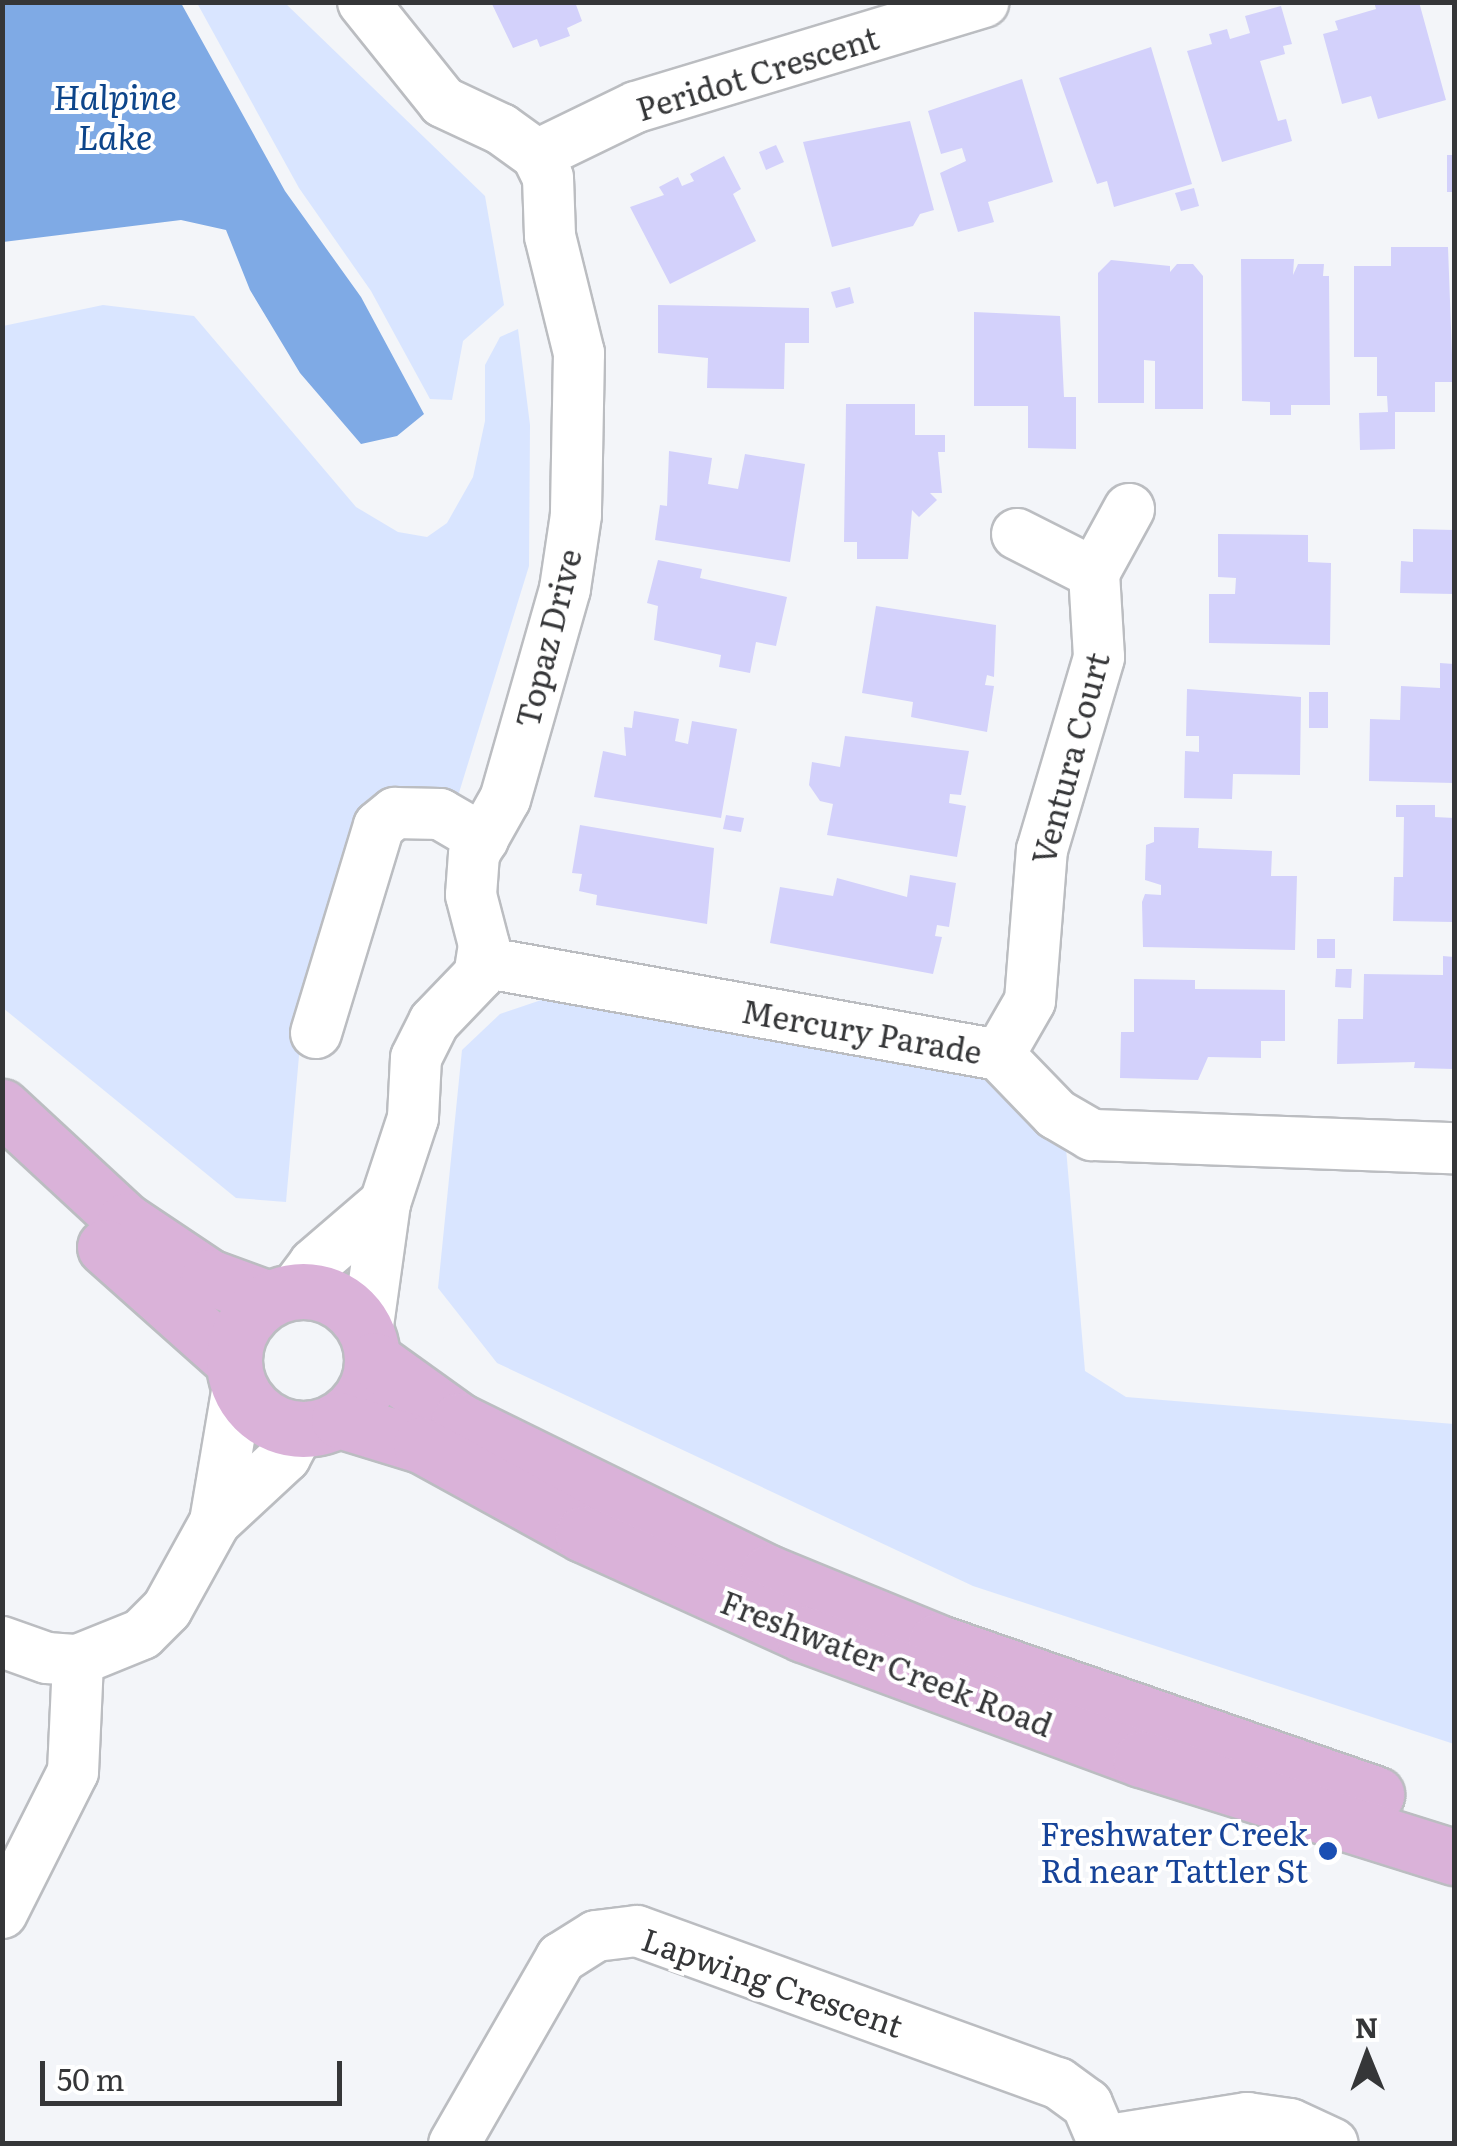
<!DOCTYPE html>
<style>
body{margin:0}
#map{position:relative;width:1457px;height:2146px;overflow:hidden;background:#f3f5f9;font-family:Literata,serif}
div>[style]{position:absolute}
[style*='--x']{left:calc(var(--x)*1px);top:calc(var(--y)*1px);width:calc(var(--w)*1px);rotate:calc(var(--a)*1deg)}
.green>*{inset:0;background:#d9e5ff}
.water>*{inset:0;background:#7faae5}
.building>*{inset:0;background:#d3d1fb}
.roads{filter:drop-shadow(2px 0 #bbbdc1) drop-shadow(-2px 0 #bbbdc1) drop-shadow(0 2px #bbbdc1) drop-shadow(0 -2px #bbbdc1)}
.minor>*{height:50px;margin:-25px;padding:0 25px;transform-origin:25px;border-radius:25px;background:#fff}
.major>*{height:55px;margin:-27.5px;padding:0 27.5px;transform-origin:27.5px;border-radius:27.5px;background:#dab2d9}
.major>.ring{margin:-27.5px;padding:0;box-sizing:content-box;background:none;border:55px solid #dab2d9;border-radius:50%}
.dots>*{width:28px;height:28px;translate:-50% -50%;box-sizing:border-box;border:5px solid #fff;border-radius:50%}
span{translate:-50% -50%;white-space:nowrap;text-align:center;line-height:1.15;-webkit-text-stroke:8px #fff;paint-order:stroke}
.street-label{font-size:32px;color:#353638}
.transit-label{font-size:32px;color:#164399}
.right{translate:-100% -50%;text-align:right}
.water-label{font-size:35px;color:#0d458a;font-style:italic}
.frame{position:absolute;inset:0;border:5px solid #353638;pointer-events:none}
.north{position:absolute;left:1317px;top:2006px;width:100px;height:100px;-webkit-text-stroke:8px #fff;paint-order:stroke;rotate:359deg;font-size:28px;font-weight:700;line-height:40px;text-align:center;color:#353638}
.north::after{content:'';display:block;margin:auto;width:35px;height:45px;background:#353638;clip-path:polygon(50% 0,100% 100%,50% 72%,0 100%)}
.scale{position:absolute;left:40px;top:2061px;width:302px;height:45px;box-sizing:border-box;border:5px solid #353638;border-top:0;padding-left:12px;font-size:30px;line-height:35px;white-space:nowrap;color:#353638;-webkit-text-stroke:8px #fff;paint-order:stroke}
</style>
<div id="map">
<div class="green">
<div style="clip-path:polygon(197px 3px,285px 3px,485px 196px,504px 305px,463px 341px,452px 400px,430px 399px,371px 291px,299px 188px)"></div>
<div style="clip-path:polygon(103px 305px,194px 316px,356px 507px,398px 532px,427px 537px,447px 523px,473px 477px,485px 421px,485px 365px,500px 337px,518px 329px,530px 425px,529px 566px,458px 796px,351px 831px,299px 1056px,286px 1202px,236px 1198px,3px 1008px,3px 326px)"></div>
<div style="clip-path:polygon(562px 993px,982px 1074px,1066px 1148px,1085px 1371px,1126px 1397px,1454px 1424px,1454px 1744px,973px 1586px,497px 1363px,438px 1288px,462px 1050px,500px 1014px)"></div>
</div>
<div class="water">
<div style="clip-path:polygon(3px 2px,181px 3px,285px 191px,361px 297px,424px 414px,397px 436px,361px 444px,300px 373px,250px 290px,226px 230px,181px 220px,3px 242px)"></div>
</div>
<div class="building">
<div style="clip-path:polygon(491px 2px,575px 2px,582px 21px,567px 28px,570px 36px,540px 47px,537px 39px,513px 48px)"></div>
<div style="clip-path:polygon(1374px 2px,1419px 2px,1446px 100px,1378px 119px,1371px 96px,1342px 104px,1323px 34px,1338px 30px,1335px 21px,1376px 9px)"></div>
<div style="clip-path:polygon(1281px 6px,1292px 44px,1283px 46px,1285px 54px,1260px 61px,1278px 121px,1286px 119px,1292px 141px,1222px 162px,1187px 51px,1212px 44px,1209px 34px,1227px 29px,1230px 39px,1250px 33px,1245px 16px)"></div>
<div style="clip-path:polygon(1151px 47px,1192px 184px,1114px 207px,1107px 181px,1097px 184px,1059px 78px)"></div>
<div style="clip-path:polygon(1022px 79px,1053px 182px,988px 202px,994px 222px,958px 232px,940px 173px,966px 161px,962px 148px,941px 154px,928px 111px)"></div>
<div style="clip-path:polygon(910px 121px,934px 210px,920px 214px,913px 226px,832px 247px,803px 142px)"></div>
<div style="clip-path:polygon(776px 145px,784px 162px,766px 170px,759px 152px)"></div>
<div style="clip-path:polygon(1447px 155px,1454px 155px,1454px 192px,1447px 192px)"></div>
<div style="clip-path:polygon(724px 156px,741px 189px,733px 194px,756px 241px,670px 284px,630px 207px,664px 195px,659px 187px,678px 177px,682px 186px,694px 181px,690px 174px)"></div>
<div style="clip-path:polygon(1194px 188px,1199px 206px,1181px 211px,1175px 193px)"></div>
<div style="clip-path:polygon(1391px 247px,1448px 247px,1453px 382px,1435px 382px,1435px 412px,1395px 412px,1395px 449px,1360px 450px,1359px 413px,1388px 412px,1387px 396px,1377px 396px,1377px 357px,1354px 357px,1354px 266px,1391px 266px)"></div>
<div style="clip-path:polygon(1241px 259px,1294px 259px,1293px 275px,1298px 264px,1324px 264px,1323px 276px,1329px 276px,1330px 405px,1291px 405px,1291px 415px,1270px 415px,1270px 402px,1242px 401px)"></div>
<div style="clip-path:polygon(1111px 260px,1170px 266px,1170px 272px,1177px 264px,1193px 264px,1203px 276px,1203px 409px,1155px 409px,1155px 361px,1144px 360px,1144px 403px,1098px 403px,1098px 273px)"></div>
<div style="clip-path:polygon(850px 287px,854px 303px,836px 308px,831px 292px)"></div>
<div style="clip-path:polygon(658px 305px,809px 308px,809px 343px,785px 343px,784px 389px,707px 388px,708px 358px,658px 353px)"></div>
<div style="clip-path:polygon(974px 312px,1060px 316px,1064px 397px,1076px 397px,1076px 449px,1028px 448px,1028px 406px,974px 406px)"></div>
<div style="clip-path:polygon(846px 404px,915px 404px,915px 435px,945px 435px,945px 452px,938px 452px,942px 493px,930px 493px,937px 500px,919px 517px,912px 510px,908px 559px,857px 559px,857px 542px,844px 542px)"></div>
<div style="clip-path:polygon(669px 451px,712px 458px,708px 484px,738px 489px,745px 454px,805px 464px,790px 562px,655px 540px,660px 505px,667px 506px)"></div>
<div style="clip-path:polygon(1413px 529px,1454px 530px,1454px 594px,1400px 593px,1401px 561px,1413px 562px)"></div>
<div style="clip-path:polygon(1218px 534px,1308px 535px,1308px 562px,1331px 563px,1330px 645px,1209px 643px,1209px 594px,1235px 594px,1236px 578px,1218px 577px)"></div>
<div style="clip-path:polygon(658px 560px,702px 569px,700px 578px,787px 597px,776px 646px,756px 642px,750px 673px,719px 667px,721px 655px,654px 640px,658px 606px,647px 603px)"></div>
<div style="clip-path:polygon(876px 606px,996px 625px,994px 677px,987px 675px,985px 685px,994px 686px,987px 732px,911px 717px,913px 702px,862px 693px)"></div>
<div style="clip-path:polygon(1440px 663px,1454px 664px,1454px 783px,1369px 781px,1370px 719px,1400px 720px,1401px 686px,1440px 688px)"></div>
<div style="clip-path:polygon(1187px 689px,1301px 697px,1300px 775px,1233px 774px,1232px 799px,1184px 798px,1185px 751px,1199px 752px,1199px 736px,1186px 736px)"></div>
<div style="clip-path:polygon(1309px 692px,1328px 692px,1328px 728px,1309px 728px)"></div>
<div style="clip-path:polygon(634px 711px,679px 719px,675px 741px,688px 744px,692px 721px,737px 729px,721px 818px,594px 797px,603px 751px,626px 756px,624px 727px,632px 728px)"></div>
<div style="clip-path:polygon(845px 736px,969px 751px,961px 795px,950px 794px,949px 803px,966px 806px,957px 857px,827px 835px,833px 804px,820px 801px,809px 785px,812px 762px,840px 767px)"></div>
<div style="clip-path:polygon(1396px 805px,1435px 805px,1435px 817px,1454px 818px,1454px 922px,1393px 921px,1394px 877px,1403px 877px,1404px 817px,1396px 817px)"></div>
<div style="clip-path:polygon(726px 815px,744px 818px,741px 832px,723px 829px)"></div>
<div style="clip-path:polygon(580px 825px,714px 848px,707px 924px,596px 905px,597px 895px,579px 891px,582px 874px,572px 873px)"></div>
<div style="clip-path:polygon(1154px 827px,1199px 828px,1198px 848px,1272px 851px,1271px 876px,1297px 876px,1295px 950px,1143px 947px,1142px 902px,1145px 894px,1161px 895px,1161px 885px,1145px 880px,1146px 845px,1154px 842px)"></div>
<div style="clip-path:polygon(910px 875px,956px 883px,949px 927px,937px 925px,935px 936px,942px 937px,933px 974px,770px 943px,780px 887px,833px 896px,837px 878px,907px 897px)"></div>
<div style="clip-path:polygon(1317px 939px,1335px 939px,1335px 958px,1317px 958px)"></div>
<div style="clip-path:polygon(1443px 956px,1454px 957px,1454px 1069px,1414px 1068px,1415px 1062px,1337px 1064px,1338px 1019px,1363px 1019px,1364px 974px,1443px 975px)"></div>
<div style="clip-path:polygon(1336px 969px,1352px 969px,1351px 988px,1335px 987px)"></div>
<div style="clip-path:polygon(1134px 979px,1195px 980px,1195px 989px,1285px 990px,1285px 1041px,1261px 1041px,1261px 1058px,1208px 1057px,1198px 1080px,1120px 1078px,1121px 1032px,1134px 1032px)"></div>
</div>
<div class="roads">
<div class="minor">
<div style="--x:363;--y:2;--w:128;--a:51.3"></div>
<div style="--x:443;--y:102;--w:64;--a:25"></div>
<div style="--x:501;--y:129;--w:44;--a:35.8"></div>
<div style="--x:537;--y:155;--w:25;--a:64"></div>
<div style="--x:548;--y:178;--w:58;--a:88"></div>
<div style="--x:550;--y:236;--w:121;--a:76.1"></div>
<div style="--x:579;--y:353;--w:162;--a:91.1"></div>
<div style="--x:576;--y:515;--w:75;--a:98.5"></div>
<div style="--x:565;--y:589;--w:218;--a:105.9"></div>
<div style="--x:505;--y:799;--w:63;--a:119.4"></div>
<div style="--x:474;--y:854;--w:41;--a:94.2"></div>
<div style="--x:471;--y:895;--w:52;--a:75.4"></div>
<div style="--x:484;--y:945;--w:30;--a:99"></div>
<div style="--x:479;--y:975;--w:65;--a:133.8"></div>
<div style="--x:434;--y:1022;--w:40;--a:116.6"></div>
<div style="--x:416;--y:1058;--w:60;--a:92.9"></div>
<div style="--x:413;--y:1118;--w:89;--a:108.2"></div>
<div style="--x:385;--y:1203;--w:130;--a:97.9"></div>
<div style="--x:537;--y:155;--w:110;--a:-25.9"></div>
<div style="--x:636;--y:107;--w:363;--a:-16.8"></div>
<div style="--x:1017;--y:534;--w:86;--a:26.9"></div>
<div style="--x:1094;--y:573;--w:73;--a:-61.3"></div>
<div style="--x:482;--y:962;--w:525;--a:10.2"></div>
<div style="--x:999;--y:1055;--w:82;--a:46"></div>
<div style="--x:1056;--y:1114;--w:42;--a:30.3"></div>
<div style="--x:1092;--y:1135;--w:362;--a:2.1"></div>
<div style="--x:316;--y:1033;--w:216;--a:-73.1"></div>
<div style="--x:379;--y:826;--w:21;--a:-39"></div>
<div style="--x:395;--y:813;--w:45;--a:1.3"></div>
<div style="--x:440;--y:814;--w:50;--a:30.2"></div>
<div style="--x:999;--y:1055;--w:62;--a:-60.1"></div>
<div style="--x:1030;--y:1001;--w:151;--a:-85.5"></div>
<div style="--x:1042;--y:850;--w:201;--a:-73.5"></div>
<div style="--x:1099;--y:657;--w:84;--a:-93.4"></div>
<div style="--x:294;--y:1291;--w:34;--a:-53"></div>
<div style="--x:314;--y:1264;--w:94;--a:-40.7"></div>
<div style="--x:215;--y:1522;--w:138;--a:-80.4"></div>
<div style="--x:2;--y:1642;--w:48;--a:19.6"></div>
<div style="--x:47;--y:1658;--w:31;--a:4"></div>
<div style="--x:78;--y:1660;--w:69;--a:-22.1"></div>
<div style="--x:142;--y:1634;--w:35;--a:-45"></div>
<div style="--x:167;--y:1609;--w:99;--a:-61.1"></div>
<div style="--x:215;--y:1522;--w:96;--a:-42.9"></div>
<div style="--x:285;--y:1457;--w:32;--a:-62"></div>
<div style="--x:2;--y:1913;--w:158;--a:-63.3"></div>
<div style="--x:73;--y:1772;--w:112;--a:-87.4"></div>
<div style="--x:1103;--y:2141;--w:146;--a:-9.1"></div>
<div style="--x:1247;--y:2118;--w:43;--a:7.9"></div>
<div style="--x:1290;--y:2124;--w:47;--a:24.9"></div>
<div style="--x:454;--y:2144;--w:215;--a:-60.1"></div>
<div style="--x:561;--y:1958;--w:41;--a:-32.2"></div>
<div style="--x:596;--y:1936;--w:41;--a:-7"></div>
<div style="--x:637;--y:1931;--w:448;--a:19.9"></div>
<div style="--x:1058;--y:2083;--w:36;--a:36"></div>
<div style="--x:1087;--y:2104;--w:43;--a:67"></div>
</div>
<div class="major">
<div style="--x:2;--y:1107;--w:168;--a:42.8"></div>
<div style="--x:125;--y:1221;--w:101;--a:33.7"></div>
<div style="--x:209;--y:1277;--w:64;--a:20.1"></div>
<div style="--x:105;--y:1247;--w:171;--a:41.7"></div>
<div class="ring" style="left:234px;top:1291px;width:83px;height:83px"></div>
<div style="--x:374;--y:1360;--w:105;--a:35.7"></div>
<div style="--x:459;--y:1421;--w:344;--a:26.2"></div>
<div style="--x:768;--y:1573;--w:182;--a:22.3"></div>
<div style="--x:936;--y:1642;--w:466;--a:19.1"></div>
<div style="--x:339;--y:1420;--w:86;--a:17"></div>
<div style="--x:421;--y:1445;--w:185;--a:28.8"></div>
<div style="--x:583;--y:1534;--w:242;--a:24.4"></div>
<div style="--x:803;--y:1634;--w:360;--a:20.3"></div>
<div style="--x:1141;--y:1759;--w:328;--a:17.4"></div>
</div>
</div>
<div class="dots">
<div style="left:1328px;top:1851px;background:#1a4fb4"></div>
</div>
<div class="street-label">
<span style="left:757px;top:72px;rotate:-17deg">Peridot Crescent</span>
<span style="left:547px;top:638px;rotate:-76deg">Topaz Drive</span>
<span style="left:1069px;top:758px;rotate:-75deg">Ventura Court</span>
<span style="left:862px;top:1030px;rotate:10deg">Mercury Parade</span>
<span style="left:887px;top:1662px;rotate:21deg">Freshwater Creek Road</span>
<span style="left:773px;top:1981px;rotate:19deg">Lapwing Crescent</span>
</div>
<div class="transit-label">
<span class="right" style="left:1308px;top:1851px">Freshwater Creek<br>Rd near Tattler St</span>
</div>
<div class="water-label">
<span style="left:115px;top:115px">Halpine<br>Lake</span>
</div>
<div class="frame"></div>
<div class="north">N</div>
<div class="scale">50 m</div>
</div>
